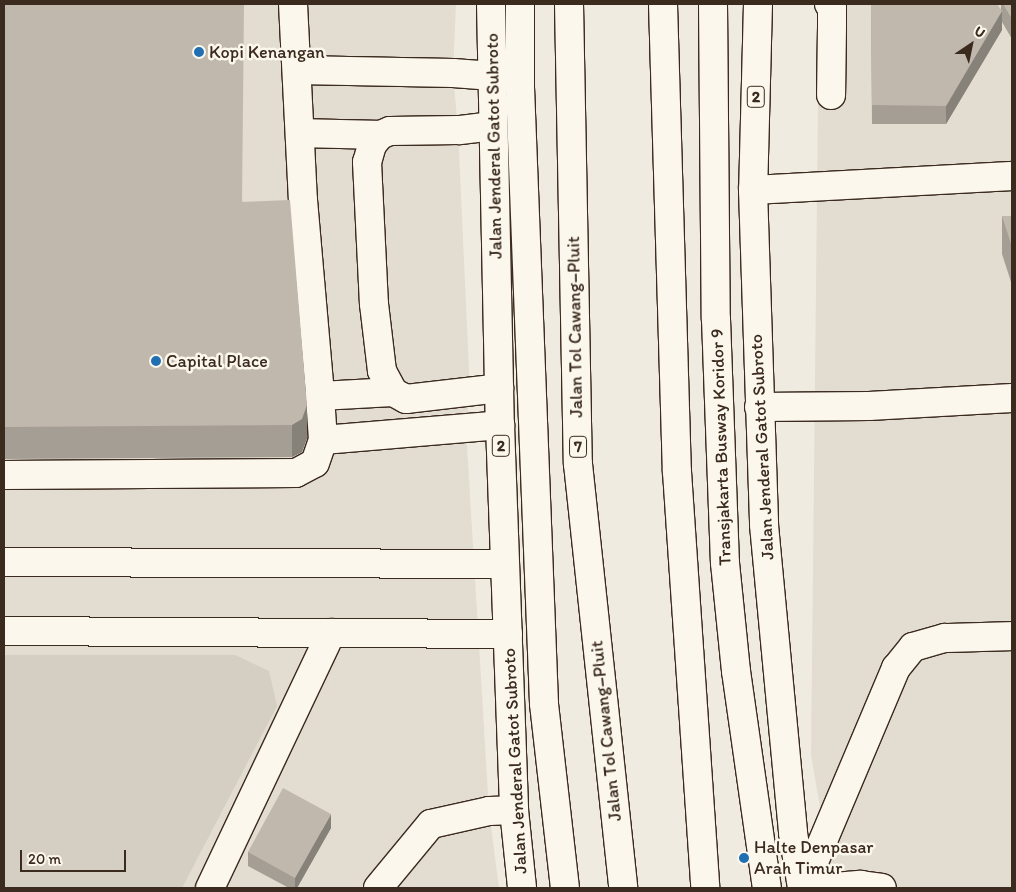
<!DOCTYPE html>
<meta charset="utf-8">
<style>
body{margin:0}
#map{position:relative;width:1016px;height:892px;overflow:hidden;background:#f0ebe0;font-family:Itim,sans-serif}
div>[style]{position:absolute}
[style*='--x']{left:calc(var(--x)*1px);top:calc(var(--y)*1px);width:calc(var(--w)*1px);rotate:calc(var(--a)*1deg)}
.built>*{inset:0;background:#e2dcd1}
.green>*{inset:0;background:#d5cec3}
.roads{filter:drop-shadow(1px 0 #3b2a1e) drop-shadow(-1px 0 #3b2a1e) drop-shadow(0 1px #3b2a1e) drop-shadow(0 -1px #3b2a1e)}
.minor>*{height:28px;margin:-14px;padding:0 14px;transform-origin:14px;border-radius:14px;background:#fbf7ec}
.highway>*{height:28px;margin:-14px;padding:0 14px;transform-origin:14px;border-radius:14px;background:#fbf7ec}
.wall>*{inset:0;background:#a59e95}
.shaded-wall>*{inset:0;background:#868179}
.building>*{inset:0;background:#c0b8ad}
.dots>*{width:14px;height:14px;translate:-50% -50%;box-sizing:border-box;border:2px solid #fbf7ec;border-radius:50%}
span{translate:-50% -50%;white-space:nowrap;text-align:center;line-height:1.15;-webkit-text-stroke:5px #fbf7ec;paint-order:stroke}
.shield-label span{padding:1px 4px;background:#fbf7ec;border:1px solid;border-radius:4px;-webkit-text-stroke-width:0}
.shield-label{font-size:16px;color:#3b2a1e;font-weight:700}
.poi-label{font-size:18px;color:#3b2a1e}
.left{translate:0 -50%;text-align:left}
.street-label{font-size:18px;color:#3b2a1e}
.frame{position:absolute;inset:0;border:5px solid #3b2a1e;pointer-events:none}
.north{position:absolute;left:946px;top:20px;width:50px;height:50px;-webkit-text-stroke:4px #fbf7ec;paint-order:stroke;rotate:34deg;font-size:14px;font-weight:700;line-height:20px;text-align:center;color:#3b2a1e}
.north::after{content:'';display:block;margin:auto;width:18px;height:22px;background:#3b2a1e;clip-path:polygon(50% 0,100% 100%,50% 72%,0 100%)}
.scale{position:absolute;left:20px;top:850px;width:106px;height:22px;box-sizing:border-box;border:2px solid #3b2a1e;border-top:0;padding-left:6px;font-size:15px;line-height:18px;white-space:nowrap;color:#3b2a1e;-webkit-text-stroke:4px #fbf7ec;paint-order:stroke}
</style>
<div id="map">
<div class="built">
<div style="clip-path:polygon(4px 4px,456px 4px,453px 73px,458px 130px,470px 392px,466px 429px,489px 811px,499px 888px,4px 888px)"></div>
<div style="clip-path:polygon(819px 4px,1012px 4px,1012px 888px,834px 888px,811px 755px)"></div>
</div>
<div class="green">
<div style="clip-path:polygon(4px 655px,235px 655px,269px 671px,277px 706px,182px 888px,4px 888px)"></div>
</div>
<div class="roads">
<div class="minor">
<div style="--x:293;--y:4;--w:196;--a:87.1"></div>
<div style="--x:303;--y:200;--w:197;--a:85"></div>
<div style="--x:520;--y:4;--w:83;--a:90"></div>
<div style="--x:520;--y:87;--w:617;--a:87.77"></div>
<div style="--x:544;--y:704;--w:185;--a:83.5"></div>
<div style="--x:713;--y:4;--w:315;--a:89.5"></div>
<div style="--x:716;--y:319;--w:244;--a:87.9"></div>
<div style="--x:725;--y:563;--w:109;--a:84.2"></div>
<div style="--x:736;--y:671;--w:219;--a:81.9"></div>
<div style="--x:829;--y:4;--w:4;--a:45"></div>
<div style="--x:832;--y:7;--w:20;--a:90"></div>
<div style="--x:832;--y:27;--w:68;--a:90.8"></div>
<div style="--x:297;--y:70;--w:156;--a:1.1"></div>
<div style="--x:453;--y:73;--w:40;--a:4.3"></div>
<div style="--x:493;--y:126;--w:35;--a:173"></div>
<div style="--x:458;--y:130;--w:68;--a:179.2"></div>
<div style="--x:390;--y:131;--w:11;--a:158"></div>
<div style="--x:380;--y:135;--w:13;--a:129"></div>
<div style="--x:372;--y:145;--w:18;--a:106"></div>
<div style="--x:367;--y:162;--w:142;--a:87.2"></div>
<div style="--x:374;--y:304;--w:67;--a:83.2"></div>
<div style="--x:382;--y:371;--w:24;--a:62"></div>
<div style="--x:393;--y:392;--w:15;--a:28"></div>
<div style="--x:406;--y:399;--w:94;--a:-6.7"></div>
<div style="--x:300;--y:133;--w:80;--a:1.4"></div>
<div style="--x:753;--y:190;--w:259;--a:-3.1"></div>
<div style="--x:759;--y:407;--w:110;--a:-0.5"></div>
<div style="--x:869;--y:406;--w:143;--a:-3.2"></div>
<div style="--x:323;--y:440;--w:178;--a:-4.8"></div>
<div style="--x:4;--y:475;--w:292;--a:-0.4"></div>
<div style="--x:296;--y:473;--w:21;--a:-28"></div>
<div style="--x:315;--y:463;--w:24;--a:-71"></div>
<div style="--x:323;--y:440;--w:44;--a:-93.9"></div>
<div style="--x:320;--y:396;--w:73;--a:-3.1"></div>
<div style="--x:4;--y:562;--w:501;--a:0.23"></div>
<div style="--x:4;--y:631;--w:504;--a:0.34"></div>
<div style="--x:210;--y:888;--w:282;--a:-64.6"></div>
<div style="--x:378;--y:888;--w:83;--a:-50.4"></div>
<div style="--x:431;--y:824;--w:59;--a:-12.6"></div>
<div style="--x:489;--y:811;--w:25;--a:-2"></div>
<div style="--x:803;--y:888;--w:239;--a:-67.1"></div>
<div style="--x:896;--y:668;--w:27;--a:-51"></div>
<div style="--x:913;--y:647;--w:33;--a:-16"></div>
<div style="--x:945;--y:638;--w:67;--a:-1.7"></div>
<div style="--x:823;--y:888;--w:38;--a:-5"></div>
<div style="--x:861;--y:885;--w:21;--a:8"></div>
</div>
<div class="highway">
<div style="--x:491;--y:4;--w:421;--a:88.8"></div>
<div style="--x:500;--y:425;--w:385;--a:87.9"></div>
<div style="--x:514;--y:810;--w:78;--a:84.1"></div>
<div style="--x:569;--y:4;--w:460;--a:88.9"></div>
<div style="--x:578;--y:464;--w:426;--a:83.9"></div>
<div style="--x:663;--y:4;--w:468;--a:88.3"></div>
<div style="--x:677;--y:472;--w:417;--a:86.1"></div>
<div style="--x:758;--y:4;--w:186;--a:91.5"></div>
<div style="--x:753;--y:190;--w:335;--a:88.1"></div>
<div style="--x:764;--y:525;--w:309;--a:84.6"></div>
<div style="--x:793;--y:833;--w:56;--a:80.7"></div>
</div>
</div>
<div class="wall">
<div style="clip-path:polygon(4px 4px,243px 202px,307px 438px,302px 452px,292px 457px,4px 459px)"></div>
<div style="clip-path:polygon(871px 4px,1001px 9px,1001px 4px,1012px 4px,1012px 39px,1002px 22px,1002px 30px,946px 124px,872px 124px)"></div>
<div style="clip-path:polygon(1002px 216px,1012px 216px,1012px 285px,1002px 254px)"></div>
<div style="clip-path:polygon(331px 828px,297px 888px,289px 888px,248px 866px,248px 852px)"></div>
</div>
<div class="shaded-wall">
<div style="clip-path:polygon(1002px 11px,1002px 30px,946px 124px,946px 106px)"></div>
<div style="clip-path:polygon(307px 405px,307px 438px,302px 452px,292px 457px,292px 425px)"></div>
<div style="clip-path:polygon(331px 814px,331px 828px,297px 888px,295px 888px,295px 878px)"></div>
</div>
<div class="building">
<div style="clip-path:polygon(4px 4px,244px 4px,242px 202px,290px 200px,307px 405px,302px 419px,292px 425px,4px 427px)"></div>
<div style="clip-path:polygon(871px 4px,997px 4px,1002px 11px,946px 106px,872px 105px)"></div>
<div style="clip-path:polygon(1003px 4px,1012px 4px,1012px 19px)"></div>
<div style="clip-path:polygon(1002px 216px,1012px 216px,1012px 247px)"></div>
<div style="clip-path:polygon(283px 788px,331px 814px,295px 878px,248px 852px)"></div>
</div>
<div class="dots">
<div style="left:199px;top:52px;background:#1f6fb2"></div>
<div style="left:156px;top:361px;background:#1f6fb2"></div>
<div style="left:744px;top:858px;background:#1f6fb2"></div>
</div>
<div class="shield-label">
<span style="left:756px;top:97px">2</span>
<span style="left:501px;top:446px">2</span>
<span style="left:578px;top:447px">7</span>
</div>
<div class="poi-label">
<span class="left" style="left:209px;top:52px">Kopi Kenangan</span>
<span class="left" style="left:166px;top:361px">Capital Place</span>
<span class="left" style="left:754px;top:858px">Halte Denpasar<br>Arah Timur</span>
</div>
<div class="street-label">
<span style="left:494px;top:146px;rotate:-91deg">Jalan Jenderal Gatot Subroto</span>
<span style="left:575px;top:327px;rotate:-91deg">Jalan Tol Cawang–Pluit</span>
<span style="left:721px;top:447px;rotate:-92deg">Transjakarta Busway Koridor 9</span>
<span style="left:762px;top:447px;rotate:-93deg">Jalan Jenderal Gatot Subroto</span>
<span style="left:606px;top:731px;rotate:-96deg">Jalan Tol Cawang–Pluit</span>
<span style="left:515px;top:761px;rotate:-93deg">Jalan Jenderal Gatot Subroto</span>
</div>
<div class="frame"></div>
<div class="north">U</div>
<div class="scale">20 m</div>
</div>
